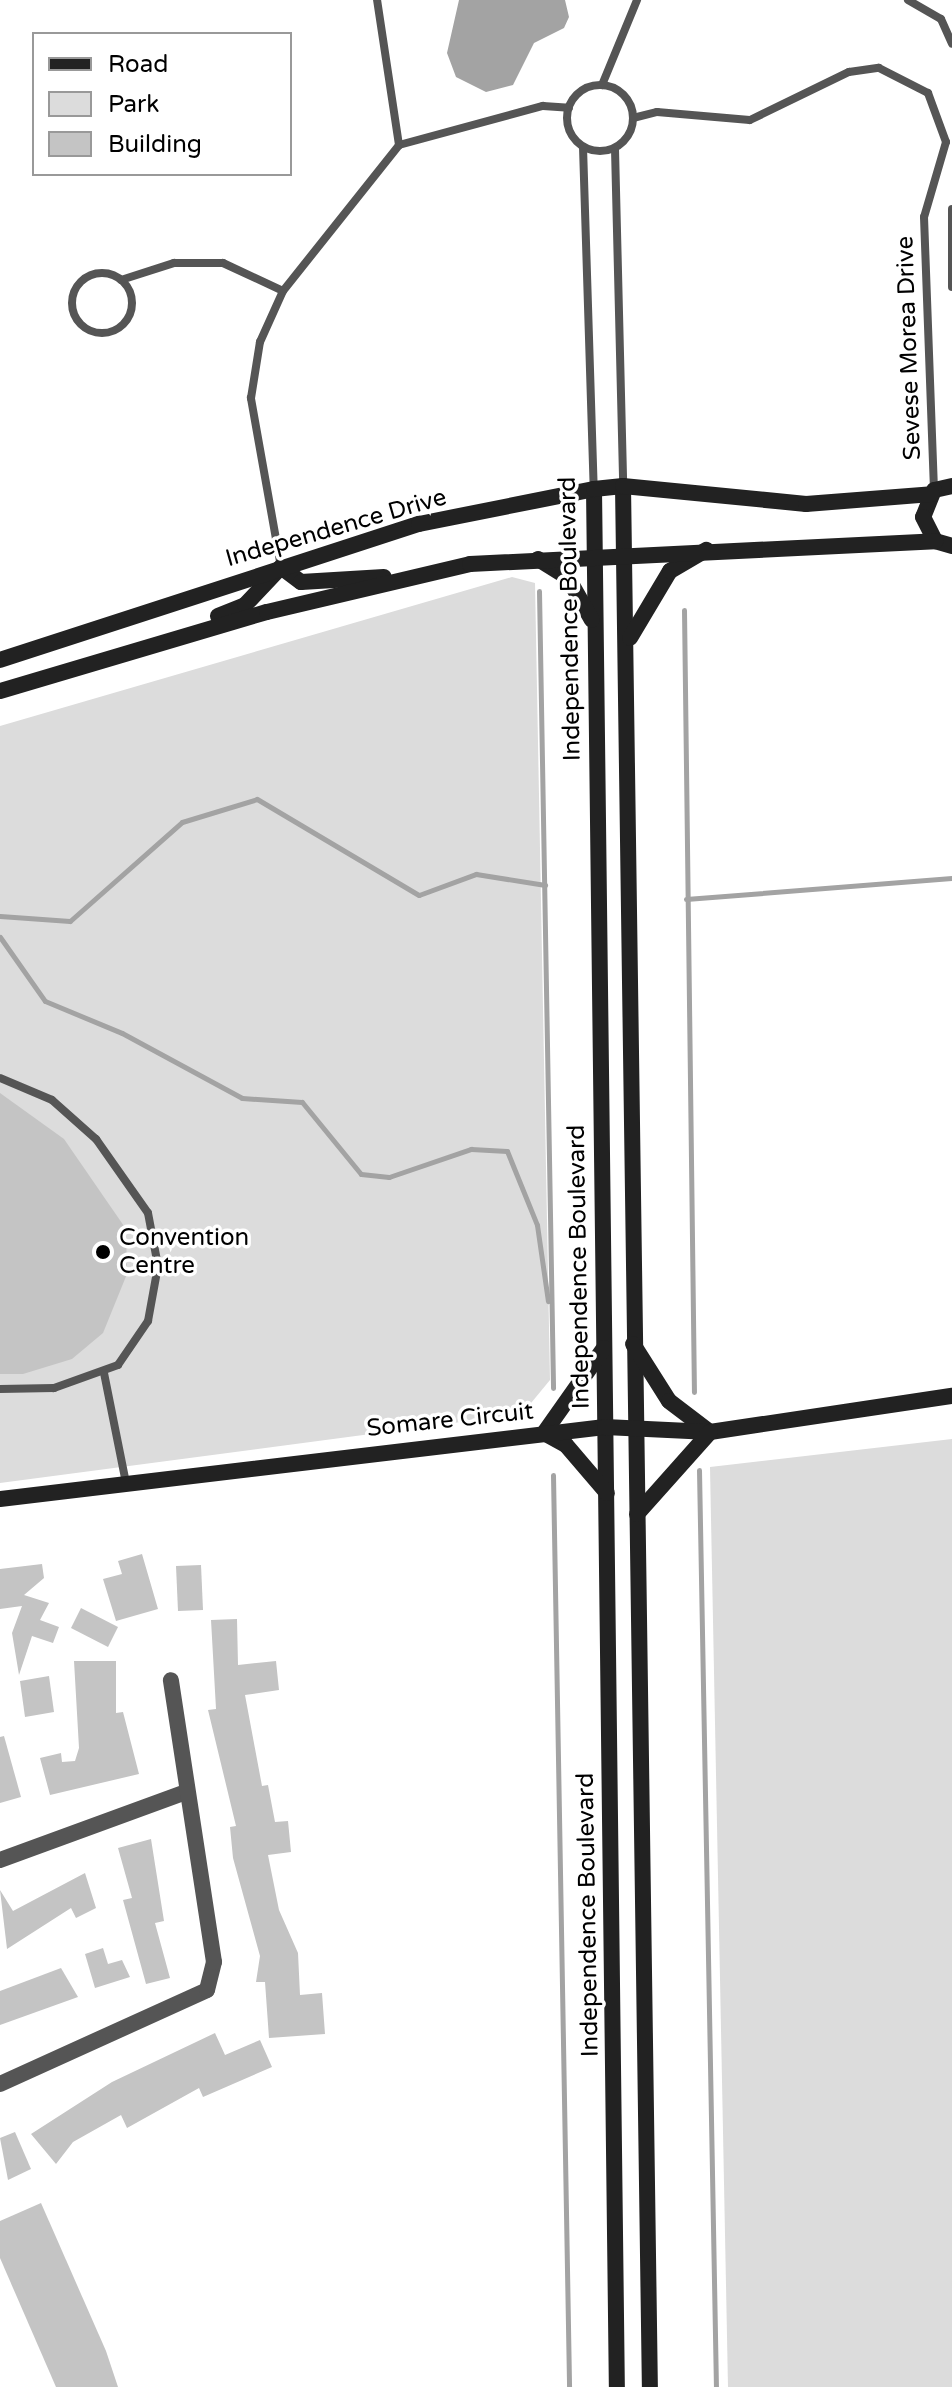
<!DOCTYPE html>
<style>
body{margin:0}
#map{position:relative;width:952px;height:2387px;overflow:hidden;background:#fff;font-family:"Varela Round",sans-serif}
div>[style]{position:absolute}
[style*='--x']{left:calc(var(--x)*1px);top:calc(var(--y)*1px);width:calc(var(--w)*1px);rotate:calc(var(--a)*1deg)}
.green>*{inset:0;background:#dcdcdc}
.water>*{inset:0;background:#a3a3a3}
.stream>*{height:5px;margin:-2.5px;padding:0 2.5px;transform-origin:2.5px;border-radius:2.5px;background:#a3a3a3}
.building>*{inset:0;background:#c4c4c4}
.lane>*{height:8px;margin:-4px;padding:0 4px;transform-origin:4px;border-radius:4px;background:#555}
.lane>.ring{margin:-4px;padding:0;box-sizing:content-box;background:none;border:8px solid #555;border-radius:50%}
.street>*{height:16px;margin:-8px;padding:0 8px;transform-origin:8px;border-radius:8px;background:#555}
.secondary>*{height:16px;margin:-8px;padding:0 8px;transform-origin:8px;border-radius:8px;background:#222}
.dots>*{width:22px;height:22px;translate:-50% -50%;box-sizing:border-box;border:4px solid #fff;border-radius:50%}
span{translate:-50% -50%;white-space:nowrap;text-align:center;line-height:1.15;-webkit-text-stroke:7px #fff;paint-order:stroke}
.street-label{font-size:24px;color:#000}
.poi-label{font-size:24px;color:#000}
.left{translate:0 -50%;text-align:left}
.legend{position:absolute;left:32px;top:32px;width:260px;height:144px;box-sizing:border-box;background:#fff;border:2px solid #999;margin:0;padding:10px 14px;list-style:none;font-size:24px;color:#000}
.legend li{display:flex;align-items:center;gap:16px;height:40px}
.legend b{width:40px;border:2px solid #999}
</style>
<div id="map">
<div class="green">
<div style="clip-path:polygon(512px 577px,535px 583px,550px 1380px,522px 1414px,0 1483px,0 726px)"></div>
<div style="clip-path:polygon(952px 1439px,952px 2387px,728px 2387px,710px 1467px)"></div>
</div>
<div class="water">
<div style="clip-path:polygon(459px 0,565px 0,569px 17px,564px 28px,534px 43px,513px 85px,486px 92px,456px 77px,447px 53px)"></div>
</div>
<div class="stream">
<div style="--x:539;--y:591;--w:797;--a:88.99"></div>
<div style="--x:684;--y:610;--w:782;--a:89.27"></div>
<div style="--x:686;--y:899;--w:267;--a:-4.5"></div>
<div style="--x:0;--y:916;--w:70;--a:4.1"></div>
<div style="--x:70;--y:921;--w:149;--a:-41.5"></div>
<div style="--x:182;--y:822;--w:78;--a:-17"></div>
<div style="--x:257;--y:799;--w:188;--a:30.7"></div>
<div style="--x:419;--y:895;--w:61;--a:-20.2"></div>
<div style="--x:476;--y:874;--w:70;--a:9.1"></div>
<div style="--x:0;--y:937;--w:78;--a:54.9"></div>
<div style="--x:45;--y:1001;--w:83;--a:22.6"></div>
<div style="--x:122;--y:1033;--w:136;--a:28.4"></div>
<div style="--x:242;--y:1098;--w:60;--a:3.8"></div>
<div style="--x:302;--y:1102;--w:93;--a:50.7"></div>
<div style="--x:361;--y:1174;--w:28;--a:6"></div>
<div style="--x:389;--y:1177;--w:87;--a:-18.9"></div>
<div style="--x:471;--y:1149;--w:36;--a:3"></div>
<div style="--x:507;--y:1151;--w:80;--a:67.9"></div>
<div style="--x:537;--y:1225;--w:77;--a:81.8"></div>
<div style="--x:699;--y:1470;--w:917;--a:88.94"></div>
<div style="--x:553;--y:1475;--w:912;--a:88.99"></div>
</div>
<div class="building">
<div style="clip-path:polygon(0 1093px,64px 1139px,126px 1229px,127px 1274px,103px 1333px,72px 1359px,23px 1374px,0 1374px)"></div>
<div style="clip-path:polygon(142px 1554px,158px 1609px,116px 1621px,103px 1579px,122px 1574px,118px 1561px)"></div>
<div style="clip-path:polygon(42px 1564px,44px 1578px,24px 1595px,49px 1603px,40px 1620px,59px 1627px,53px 1643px,32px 1636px,19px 1675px,12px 1633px,22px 1606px,0 1609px,0 1569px)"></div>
<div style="clip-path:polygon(201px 1565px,203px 1610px,178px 1611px,176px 1566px)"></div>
<div style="clip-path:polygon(81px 1608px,118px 1627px,108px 1647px,71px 1628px)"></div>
<div style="clip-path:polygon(237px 1619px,238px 1665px,276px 1661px,279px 1690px,245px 1695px,262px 1786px,268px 1785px,275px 1822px,288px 1821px,291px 1852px,268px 1855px,279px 1910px,298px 1953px,300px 1995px,322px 1993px,325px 2034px,269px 2038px,265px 1982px,256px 1982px,260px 1956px,233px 1858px,230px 1827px,236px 1826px,208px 1710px,216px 1709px,211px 1620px)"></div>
<div style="clip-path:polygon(74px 1661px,116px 1661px,116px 1713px,123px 1712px,139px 1774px,50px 1795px,40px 1758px,61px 1753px,62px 1762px,75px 1761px,79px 1748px)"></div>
<div style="clip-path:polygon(49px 1676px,54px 1712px,25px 1717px,20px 1681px)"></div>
<div style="clip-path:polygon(4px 1736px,21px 1797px,0 1803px,0 1737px)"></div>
<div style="clip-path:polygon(151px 1839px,164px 1921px,155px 1923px,170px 1978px,146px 1984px,123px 1900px,132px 1898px,118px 1848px)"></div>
<div style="clip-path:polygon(85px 1873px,96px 1908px,76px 1918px,71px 1908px,7px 1949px,0 1890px,13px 1911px)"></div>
<div style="clip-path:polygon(103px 1948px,108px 1964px,122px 1960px,130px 1977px,95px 1988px,85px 1954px)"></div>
<div style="clip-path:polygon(61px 1968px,78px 1997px,0 2025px,0 1991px)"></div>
<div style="clip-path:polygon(215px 2033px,225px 2055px,260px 2040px,272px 2067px,203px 2097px,199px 2088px,127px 2128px,121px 2115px,73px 2142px,56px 2164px,31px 2134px,112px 2082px)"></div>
<div style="clip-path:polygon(15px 2132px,31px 2169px,8px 2180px,0 2138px)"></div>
<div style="clip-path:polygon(41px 2203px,106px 2351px,118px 2387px,56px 2387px,0 2258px,0 2221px)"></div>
</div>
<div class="lane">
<div style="--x:908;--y:0;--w:38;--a:30"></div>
<div style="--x:941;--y:19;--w:27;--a:66"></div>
<div style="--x:602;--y:85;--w:92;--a:-67.6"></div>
<div class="ring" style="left:567px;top:85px;width:58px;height:58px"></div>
<div style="--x:633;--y:118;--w:25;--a:-14"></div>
<div style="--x:657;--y:112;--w:93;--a:4.9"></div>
<div style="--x:750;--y:120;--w:110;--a:-25.9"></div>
<div style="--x:849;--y:72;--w:30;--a:-8"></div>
<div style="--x:879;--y:68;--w:55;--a:27"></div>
<div style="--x:928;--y:93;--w:52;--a:69.8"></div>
<div style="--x:946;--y:142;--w:78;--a:106.3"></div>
<div style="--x:924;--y:217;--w:272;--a:87.9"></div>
<div style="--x:399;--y:145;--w:149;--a:-15.2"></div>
<div style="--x:543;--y:106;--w:26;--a:4"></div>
<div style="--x:583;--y:147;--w:341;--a:88.2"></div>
<div style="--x:615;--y:149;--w:337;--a:88.6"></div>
<div style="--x:952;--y:209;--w:78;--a:90"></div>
<div class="ring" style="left:72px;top:273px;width:52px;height:52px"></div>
<div style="--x:121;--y:280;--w:56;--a:-17.8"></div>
<div style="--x:174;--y:263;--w:49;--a:0"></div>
<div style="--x:223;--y:263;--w:66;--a:25"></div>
<div style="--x:281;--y:567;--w:172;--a:-100.1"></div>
<div style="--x:251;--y:398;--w:57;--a:-80.9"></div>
<div style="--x:260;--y:342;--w:56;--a:-65.7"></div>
<div style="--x:283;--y:291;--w:186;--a:-51.5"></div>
<div style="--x:399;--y:145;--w:147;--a:-98.6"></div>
<div style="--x:0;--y:1078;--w:56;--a:22.9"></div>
<div style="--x:52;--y:1100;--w:59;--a:41.6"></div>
<div style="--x:96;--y:1139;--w:90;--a:54.9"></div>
<div style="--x:148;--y:1213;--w:54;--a:79.3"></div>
<div style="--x:158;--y:1266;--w:56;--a:100.3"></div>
<div style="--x:148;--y:1321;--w:53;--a:124.3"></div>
<div style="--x:118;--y:1365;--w:68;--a:160.2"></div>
<div style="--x:54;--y:1388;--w:54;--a:178.9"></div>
<div style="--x:104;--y:1373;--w:112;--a:78.7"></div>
</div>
<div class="street">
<div style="--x:0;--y:1860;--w:198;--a:-20.1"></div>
<div style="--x:0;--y:2084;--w:227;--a:-24.4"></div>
<div style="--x:207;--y:1990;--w:29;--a:-76"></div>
<div style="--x:214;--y:1962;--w:285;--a:-98.7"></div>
</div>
<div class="secondary">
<div style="--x:623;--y:486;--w:1901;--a:89.19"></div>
<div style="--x:952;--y:486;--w:18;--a:167"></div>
<div style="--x:934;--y:490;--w:29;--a:112"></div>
<div style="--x:923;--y:517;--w:27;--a:63"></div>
<div style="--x:935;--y:541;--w:18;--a:16"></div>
<div style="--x:594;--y:489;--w:1898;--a:89.31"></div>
<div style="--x:538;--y:559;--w:36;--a:32"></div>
<div style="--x:568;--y:578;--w:48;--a:60.3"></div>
<div style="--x:281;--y:567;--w:25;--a:37"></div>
<div style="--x:301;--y:582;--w:83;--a:-3.4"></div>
<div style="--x:218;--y:616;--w:29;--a:-22"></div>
<div style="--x:245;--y:605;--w:52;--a:-46.5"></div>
<div style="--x:630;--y:638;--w:78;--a:-59.2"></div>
<div style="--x:670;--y:571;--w:42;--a:-30.3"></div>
<div style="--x:0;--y:660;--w:441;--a:-18"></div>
<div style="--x:419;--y:524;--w:178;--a:-11.3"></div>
<div style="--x:594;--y:489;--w:29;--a:-6"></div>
<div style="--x:623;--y:486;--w:184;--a:5.6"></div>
<div style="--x:806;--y:504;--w:126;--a:-4.5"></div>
<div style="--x:0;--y:691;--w:278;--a:-16.5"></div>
<div style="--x:267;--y:612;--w:209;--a:-13.3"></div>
<div style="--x:470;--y:564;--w:466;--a:-2.8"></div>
<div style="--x:633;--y:1344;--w:67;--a:57.7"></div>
<div style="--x:669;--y:1401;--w:51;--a:37.1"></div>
<div style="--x:544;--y:1433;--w:104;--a:-54.8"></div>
<div style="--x:544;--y:1433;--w:25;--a:29"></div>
<div style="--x:566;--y:1445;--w:63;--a:49.5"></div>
<div style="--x:0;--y:1499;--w:609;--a:-6.79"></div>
<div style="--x:605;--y:1427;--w:105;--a:2.7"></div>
<div style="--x:710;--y:1432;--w:245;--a:-8.5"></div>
<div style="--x:637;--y:1514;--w:110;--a:-48.3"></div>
</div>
<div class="dots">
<div style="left:103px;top:1252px;background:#000"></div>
</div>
<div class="street-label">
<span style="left:909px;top:348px;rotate:-92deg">Sevese Morea Drive</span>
<span style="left:336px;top:528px;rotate:-16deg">Independence Drive</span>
<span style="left:570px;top:619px;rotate:-91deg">Independence Boulevard</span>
<span style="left:579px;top:1267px;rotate:-91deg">Independence Boulevard</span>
<span style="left:450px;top:1420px;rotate:-6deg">Somare Circuit</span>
<span style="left:588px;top:1915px;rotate:-91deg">Independence Boulevard</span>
</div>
<div class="poi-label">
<span class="left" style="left:119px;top:1252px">Convention<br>Centre</span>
</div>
<ul class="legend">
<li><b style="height:10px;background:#222"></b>Road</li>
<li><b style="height:22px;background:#dcdcdc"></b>Park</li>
<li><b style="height:22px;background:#c4c4c4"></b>Building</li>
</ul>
</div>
